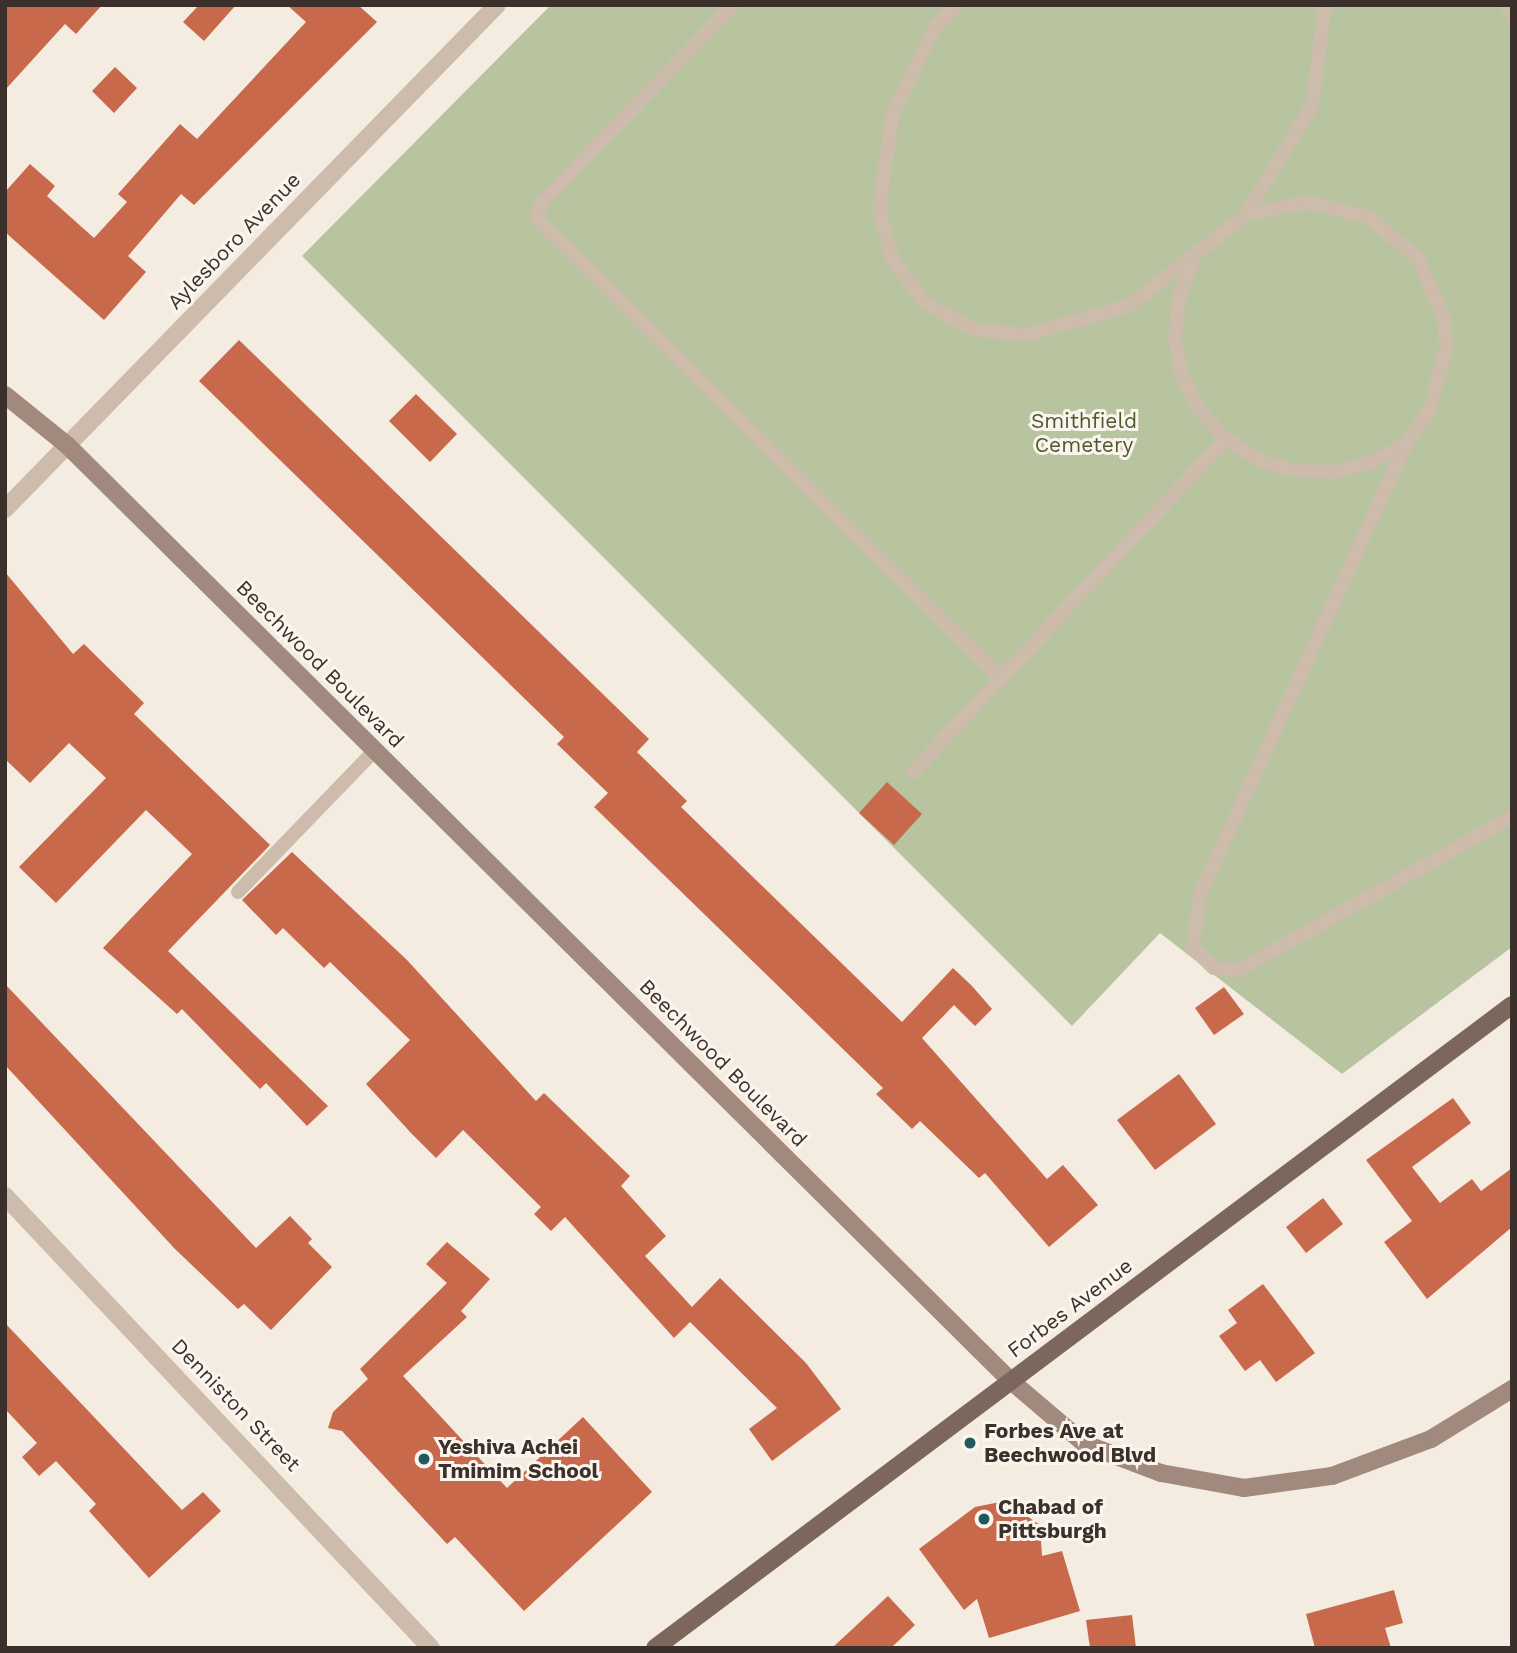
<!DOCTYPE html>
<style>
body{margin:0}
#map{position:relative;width:1517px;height:1653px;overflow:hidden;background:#f4ebe1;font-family:"Work Sans",sans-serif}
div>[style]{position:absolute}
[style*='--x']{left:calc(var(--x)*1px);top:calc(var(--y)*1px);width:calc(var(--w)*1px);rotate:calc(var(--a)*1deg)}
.green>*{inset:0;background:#b8c4a0}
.building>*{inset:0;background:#c8694b}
.lane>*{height:14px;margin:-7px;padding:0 7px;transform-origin:7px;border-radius:7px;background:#cdbbac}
.street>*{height:18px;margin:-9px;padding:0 9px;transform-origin:9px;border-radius:9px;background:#cdbbac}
.secondary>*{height:18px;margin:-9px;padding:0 9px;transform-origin:9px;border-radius:9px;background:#a18a7d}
.primary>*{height:18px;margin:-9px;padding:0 9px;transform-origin:9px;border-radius:9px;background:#7d675c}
.dots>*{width:19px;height:19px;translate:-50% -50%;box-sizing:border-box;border:4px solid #fbf5ee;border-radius:50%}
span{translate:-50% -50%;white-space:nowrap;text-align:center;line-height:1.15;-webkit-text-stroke:6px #fbf5ee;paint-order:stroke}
.street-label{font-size:21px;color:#3b302b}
.park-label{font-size:21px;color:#4a5a2e}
.poi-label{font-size:21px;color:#3b302b;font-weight:700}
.left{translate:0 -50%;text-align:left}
.frame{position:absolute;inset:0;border:7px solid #3b302b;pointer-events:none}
</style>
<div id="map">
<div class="green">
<div style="clip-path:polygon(551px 5px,1512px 5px,1512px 947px,1342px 1074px,1160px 933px,1072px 1026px,302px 256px)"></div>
</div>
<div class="building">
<div style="clip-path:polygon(5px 5px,102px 5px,76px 34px,65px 24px,5px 90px)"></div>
<div style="clip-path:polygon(199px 5px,236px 5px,204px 41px,183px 22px)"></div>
<div style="clip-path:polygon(287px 5px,358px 5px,377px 22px,194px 205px,181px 194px,128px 256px,146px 272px,104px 320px,5px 232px,5px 192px,30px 164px,55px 186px,47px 196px,94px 238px,127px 202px,118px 194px,180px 124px,197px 139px,306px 22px)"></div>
<div style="clip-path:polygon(115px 67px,137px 88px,114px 113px,92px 91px)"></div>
<div style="clip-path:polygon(239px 340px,649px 739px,637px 752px,687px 801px,681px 807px,902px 1022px,953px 968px,972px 986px,992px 1009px,975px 1026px,954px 1005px,922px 1038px,1047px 1179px,1063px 1165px,1098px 1205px,1049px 1247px,985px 1173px,979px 1178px,920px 1121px,912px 1129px,876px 1094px,883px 1088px,594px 807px,608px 793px,557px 744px,564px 737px,199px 381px)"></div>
<div style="clip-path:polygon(416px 394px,457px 434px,430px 462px,389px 421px)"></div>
<div style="clip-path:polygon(5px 572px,73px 654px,84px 644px,144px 703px,134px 714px,270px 845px,168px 951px,328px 1106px,307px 1126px,266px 1083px,260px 1089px,182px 1009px,177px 1014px,103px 948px,192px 854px,146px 810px,56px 903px,19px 867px,106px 778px,69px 743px,30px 783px,5px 759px)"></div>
<div style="clip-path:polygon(887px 782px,922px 814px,894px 845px,859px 813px)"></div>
<div style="clip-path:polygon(292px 852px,407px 960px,536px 1101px,544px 1093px,630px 1176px,621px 1186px,666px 1236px,645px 1256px,692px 1307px,720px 1278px,806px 1363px,841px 1409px,772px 1461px,749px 1429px,777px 1408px,690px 1322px,674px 1338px,565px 1217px,551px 1231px,534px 1214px,541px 1207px,463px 1130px,436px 1158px,411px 1133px,366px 1084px,410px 1040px,330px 962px,324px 968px,283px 928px,276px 935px,242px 900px)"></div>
<div style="clip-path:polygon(5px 984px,256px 1248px,290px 1216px,312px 1239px,308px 1243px,332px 1267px,271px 1330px,244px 1304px,238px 1309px,175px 1249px,5px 1065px)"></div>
<div style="clip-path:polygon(1224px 987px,1244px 1014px,1214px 1035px,1195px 1008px)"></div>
<div style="clip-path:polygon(1179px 1074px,1216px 1124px,1155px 1170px,1117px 1120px)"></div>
<div style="clip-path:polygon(1453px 1098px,1471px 1123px,1412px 1167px,1440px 1203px,1472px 1179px,1481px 1191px,1512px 1168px,1512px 1227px,1427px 1299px,1384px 1242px,1412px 1221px,1366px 1160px)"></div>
<div style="clip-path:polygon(1323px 1198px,1343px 1224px,1306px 1253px,1286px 1227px)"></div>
<div style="clip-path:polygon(447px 1242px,490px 1279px,461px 1311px,467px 1317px,403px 1376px,507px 1488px,583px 1417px,652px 1492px,524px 1611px,455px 1537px,447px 1544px,342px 1431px,328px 1428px,333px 1412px,368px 1379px,360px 1369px,447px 1283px,426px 1264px)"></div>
<div style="clip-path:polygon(1263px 1284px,1315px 1353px,1276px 1382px,1260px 1360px,1245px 1371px,1219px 1336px,1237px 1323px,1228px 1310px)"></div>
<div style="clip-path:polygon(5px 1323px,182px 1510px,203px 1492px,221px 1511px,149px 1578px,89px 1511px,96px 1504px,56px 1461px,39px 1476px,22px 1457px,37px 1443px,5px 1409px)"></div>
<div style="clip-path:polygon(1005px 1501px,1040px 1525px,1042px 1556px,1062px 1551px,1080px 1611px,989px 1638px,977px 1599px,964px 1610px,919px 1549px,975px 1507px)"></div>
<div style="clip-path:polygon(1394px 1590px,1403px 1623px,1385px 1628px,1391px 1648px,1315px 1648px,1306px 1614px)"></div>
<div style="clip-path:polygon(888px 1596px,915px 1625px,891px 1648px,832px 1648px)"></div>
<div style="clip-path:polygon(1132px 1615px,1136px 1648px,1090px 1648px,1086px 1620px)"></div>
</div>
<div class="lane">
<div style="--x:733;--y:5;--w:274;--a:134.1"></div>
<div style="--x:542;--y:202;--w:17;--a:111"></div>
<div style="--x:536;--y:218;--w:654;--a:44.69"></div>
<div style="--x:957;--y:5;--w:31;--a:135"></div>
<div style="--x:935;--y:27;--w:96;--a:116"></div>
<div style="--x:893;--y:113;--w:97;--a:98.3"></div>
<div style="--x:879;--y:209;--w:54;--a:74.9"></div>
<div style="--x:893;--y:261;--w:53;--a:51.8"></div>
<div style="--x:926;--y:303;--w:54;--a:29"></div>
<div style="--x:973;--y:329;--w:53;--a:6.5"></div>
<div style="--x:1026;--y:335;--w:106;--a:-15.9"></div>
<div style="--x:1128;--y:306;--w:149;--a:-37.6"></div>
<div style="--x:1246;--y:215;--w:128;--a:-59"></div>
<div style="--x:1312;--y:105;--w:101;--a:-82.6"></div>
<div style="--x:1506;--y:5;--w:12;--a:59"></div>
<div style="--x:1246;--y:215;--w:63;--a:-11.8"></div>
<div style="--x:1308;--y:202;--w:64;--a:14.5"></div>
<div style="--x:1370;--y:218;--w:65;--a:40.6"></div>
<div style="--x:1419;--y:260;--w:63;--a:66.7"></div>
<div style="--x:1444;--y:318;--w:32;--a:86"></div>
<div style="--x:1446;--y:350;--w:63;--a:105.6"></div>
<div style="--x:1429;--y:411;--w:38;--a:125"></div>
<div style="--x:1407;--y:442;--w:494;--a:114.6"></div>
<div style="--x:1201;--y:891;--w:57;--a:99.1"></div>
<div style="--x:1192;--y:947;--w:30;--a:44"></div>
<div style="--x:1214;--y:968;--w:25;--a:5"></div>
<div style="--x:1239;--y:970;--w:313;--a:-29.3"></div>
<div style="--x:1193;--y:261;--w:39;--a:111"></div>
<div style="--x:1179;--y:297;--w:40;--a:95.7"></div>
<div style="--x:1175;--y:337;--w:39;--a:80"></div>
<div style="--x:1182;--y:375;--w:39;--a:64"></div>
<div style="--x:1199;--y:410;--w:40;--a:47"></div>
<div style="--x:1226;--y:439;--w:39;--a:32"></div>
<div style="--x:1259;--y:460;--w:39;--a:17"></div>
<div style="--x:1296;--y:471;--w:39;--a:1"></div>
<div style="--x:1335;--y:472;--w:39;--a:-15"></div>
<div style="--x:1373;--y:462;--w:39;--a:-30"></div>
<div style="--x:913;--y:772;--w:457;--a:-46.8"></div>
<div style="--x:238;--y:892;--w:197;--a:-46"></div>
</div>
<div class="street">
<div style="--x:5;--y:509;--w:704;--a:-45.69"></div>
<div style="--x:5;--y:1196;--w:621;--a:46.7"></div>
</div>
<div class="secondary">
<div style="--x:5;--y:395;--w:80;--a:38.9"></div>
<div style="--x:67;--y:445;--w:1329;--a:44.76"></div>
<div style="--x:1011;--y:1381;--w:97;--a:40.4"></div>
<div style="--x:1085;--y:1444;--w:81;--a:20.9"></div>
<div style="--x:1161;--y:1473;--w:84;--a:10.2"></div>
<div style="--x:1244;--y:1488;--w:89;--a:-7.8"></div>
<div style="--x:1332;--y:1476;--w:106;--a:-20.5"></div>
<div style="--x:1431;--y:1439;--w:95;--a:-31.7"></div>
</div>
<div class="primary">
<div style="--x:655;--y:1648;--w:1071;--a:-36.88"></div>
</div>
<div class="dots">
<div style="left:970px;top:1443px;background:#1f5a5e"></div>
<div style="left:424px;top:1459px;background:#1f5a5e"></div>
<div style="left:984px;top:1519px;background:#1f5a5e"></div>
</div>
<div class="street-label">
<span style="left:234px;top:241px;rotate:-46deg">Aylesboro Avenue</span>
<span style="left:320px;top:664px;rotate:45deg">Beechwood Boulevard</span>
<span style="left:723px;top:1063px;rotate:45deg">Beechwood Boulevard</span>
<span style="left:1070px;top:1308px;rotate:-37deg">Forbes Avenue</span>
<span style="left:236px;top:1405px;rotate:46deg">Denniston Street</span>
</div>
<div class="park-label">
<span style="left:1084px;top:433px">Smithfield<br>Cemetery</span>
</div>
<div class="poi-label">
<span class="left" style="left:984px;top:1443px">Forbes Ave at<br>Beechwood Blvd</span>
<span class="left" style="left:438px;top:1459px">Yeshiva Achei<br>Tmimim School</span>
<span class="left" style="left:998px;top:1519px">Chabad of<br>Pittsburgh</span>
</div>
<div class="frame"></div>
</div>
